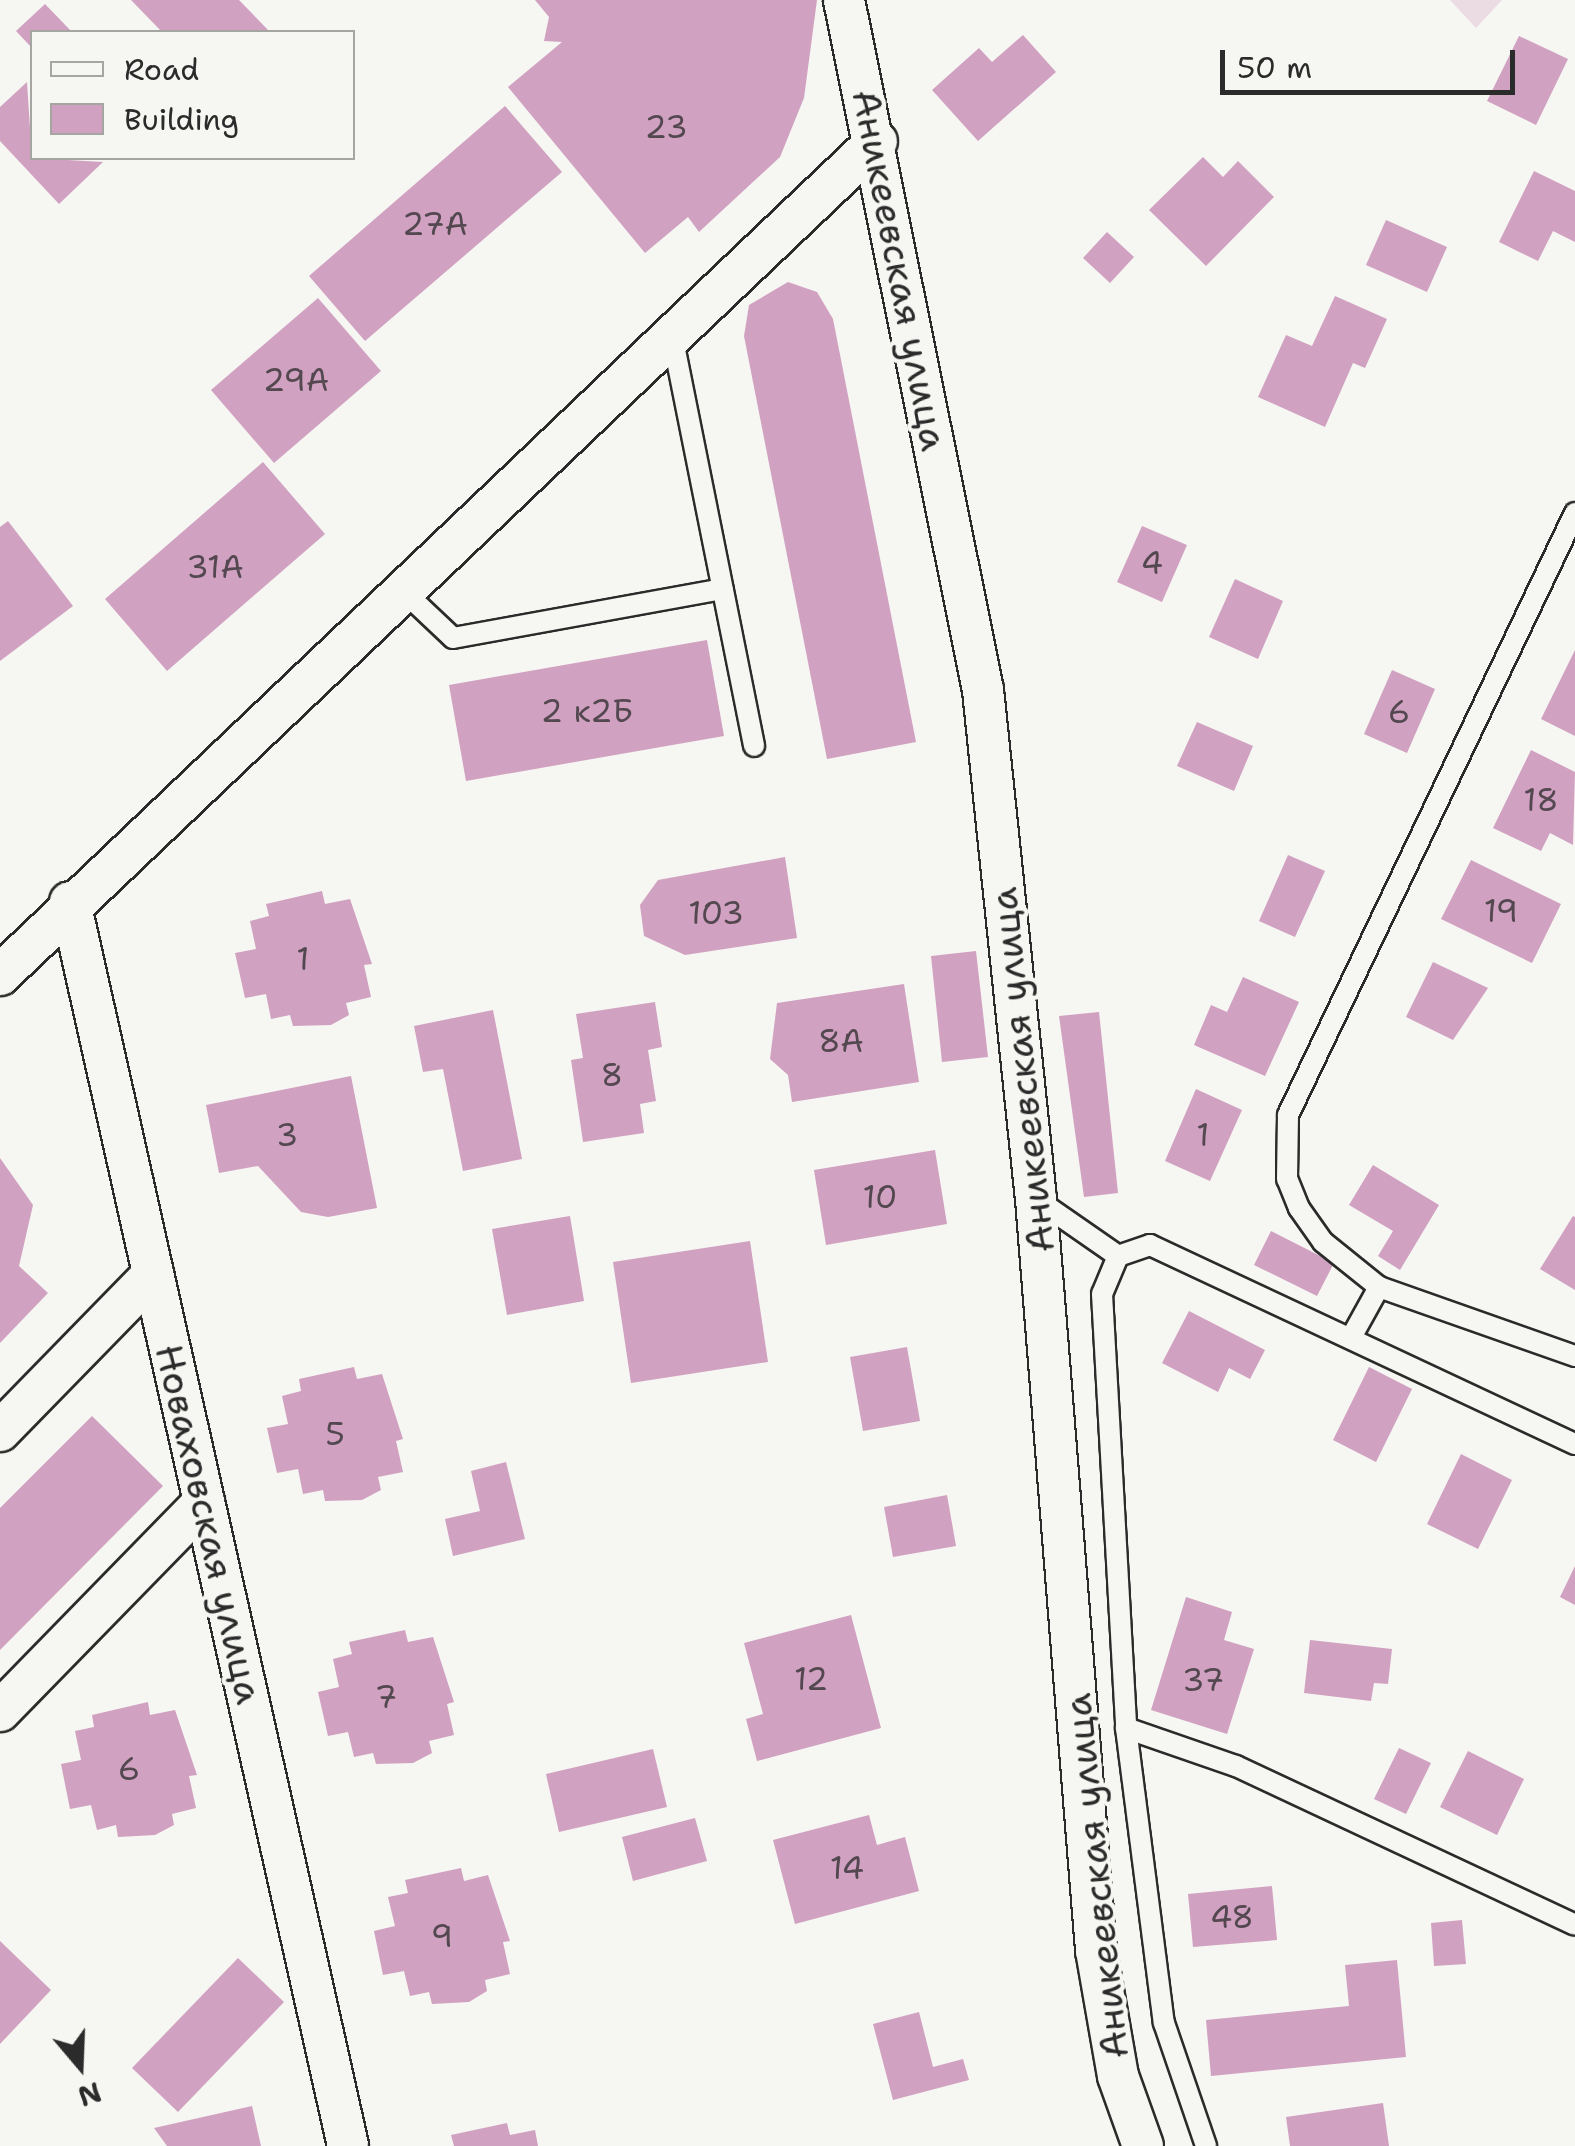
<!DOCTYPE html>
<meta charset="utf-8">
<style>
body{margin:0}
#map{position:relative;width:1575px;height:2146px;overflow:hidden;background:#f6f6f2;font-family:"Shantell Sans",sans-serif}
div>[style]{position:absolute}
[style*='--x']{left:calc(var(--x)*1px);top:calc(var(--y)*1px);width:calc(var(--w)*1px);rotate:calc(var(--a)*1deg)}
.built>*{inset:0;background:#ebdce3}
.building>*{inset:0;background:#d1a1c1}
.roads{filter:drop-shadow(2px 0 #2b2b2b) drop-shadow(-2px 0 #2b2b2b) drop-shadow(0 2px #2b2b2b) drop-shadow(0 -2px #2b2b2b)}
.lane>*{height:20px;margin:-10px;padding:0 10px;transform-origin:10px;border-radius:10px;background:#f6f6f2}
.street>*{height:40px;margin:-20px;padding:0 20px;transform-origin:20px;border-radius:20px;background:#f6f6f2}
span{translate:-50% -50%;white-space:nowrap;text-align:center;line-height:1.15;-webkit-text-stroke:9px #f6f6f2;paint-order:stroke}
.number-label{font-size:32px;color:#544850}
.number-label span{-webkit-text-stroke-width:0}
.street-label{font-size:38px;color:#2b2b2b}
.legend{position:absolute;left:30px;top:30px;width:325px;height:130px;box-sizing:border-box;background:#f6f6f2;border:2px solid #a5a5a2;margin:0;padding:12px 18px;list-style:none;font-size:30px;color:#2b2b2b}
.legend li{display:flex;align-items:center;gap:20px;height:50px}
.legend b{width:50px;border:2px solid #a5a5a2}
.north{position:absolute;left:30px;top:2016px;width:100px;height:100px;-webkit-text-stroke:8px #f6f6f2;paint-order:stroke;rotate:161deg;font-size:28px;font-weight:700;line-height:40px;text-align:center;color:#2b2b2b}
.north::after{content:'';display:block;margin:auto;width:35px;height:45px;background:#2b2b2b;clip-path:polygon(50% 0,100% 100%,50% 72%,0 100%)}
.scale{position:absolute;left:1220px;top:50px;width:295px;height:45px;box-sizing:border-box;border:5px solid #2b2b2b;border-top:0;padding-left:12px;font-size:30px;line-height:35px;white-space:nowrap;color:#2b2b2b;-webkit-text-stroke:8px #f6f6f2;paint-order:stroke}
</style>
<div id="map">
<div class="built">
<div style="clip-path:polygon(1450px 0,1502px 0,1476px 28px)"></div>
</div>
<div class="building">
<div style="clip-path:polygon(131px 0,239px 0,270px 32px,162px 32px)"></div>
<div style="clip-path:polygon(535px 0,817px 0,804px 98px,780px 157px,699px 232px,688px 217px,645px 253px,508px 87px,562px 42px,544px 41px,549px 17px)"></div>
<div style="clip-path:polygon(45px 4px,72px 32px,32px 32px,32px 48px,16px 31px)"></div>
<div style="clip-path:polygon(1023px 35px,1056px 72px,978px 141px,932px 90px,979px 48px,992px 62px)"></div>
<div style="clip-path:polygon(1519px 36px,1568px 59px,1536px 125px,1487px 101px)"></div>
<div style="clip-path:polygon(27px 82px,32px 158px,103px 162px,59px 204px,0 141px,0 107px)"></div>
<div style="clip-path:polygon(505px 106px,562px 172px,365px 341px,309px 276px)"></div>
<div style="clip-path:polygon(1203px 157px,1223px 177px,1238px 161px,1274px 197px,1206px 266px,1149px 210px)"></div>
<div style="clip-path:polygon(1534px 171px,1575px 191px,1575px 242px,1553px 231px,1538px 261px,1499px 242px)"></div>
<div style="clip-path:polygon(1386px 220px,1447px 247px,1427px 292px,1366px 265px)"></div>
<div style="clip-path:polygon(1107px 232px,1134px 257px,1110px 283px,1083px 258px)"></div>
<div style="clip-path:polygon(788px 282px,817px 292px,833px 319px,916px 742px,827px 759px,744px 336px,749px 305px)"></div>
<div style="clip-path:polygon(1335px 296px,1387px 319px,1365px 368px,1353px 363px,1325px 427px,1258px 397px,1286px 335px,1312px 346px)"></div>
<div style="clip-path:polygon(318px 298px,381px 371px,274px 463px,211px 390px)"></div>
<div style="clip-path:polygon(263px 462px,325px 534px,167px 671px,105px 599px)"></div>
<div style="clip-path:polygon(8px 521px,73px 606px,0 661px,0 527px)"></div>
<div style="clip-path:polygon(1142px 526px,1187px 545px,1162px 602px,1117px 582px)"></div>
<div style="clip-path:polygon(1235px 579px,1283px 601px,1258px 659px,1209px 637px)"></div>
<div style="clip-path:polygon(707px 640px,724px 736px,466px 781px,449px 685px)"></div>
<div style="clip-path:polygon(1575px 650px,1575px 736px,1541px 719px)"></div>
<div style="clip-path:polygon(1392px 670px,1435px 689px,1407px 753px,1364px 734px)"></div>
<div style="clip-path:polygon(1197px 722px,1253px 746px,1234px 791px,1177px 766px)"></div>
<div style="clip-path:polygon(1531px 750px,1575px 772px,1573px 845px,1550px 833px,1541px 851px,1493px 828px)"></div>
<div style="clip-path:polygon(1288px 855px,1325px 871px,1295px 937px,1259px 921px)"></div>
<div style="clip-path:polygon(785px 857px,797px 938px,685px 955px,644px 936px,640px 905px,658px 880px)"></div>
<div style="clip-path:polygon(1471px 860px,1561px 904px,1532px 963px,1441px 919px)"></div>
<div style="clip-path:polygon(322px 891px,325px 904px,350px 899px,372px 964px,364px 965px,371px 997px,346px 1003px,349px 1015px,331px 1025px,293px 1026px,290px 1015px,271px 1019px,266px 994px,245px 998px,235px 953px,256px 949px,250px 921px,269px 916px,266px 904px)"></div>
<div style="clip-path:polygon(976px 951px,988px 1057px,942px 1062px,931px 956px)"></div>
<div style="clip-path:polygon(1433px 962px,1488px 988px,1453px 1040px,1406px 1017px)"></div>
<div style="clip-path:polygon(1243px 977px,1299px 1002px,1265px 1076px,1194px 1045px,1211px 1005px,1227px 1012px)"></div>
<div style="clip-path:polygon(904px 984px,919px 1082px,792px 1102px,788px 1075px,770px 1059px,777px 1003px)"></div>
<div style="clip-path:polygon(655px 1002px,662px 1047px,648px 1050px,656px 1101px,640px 1104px,644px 1133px,583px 1142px,571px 1060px,583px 1058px,576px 1014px)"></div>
<div style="clip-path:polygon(493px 1010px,522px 1159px,463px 1171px,443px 1069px,423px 1072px,414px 1026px)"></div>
<div style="clip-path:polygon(1099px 1012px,1118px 1193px,1084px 1197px,1059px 1016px)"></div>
<div style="clip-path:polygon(351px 1076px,377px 1208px,328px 1217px,301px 1212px,258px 1166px,219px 1173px,206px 1105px)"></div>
<div style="clip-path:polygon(1196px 1089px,1242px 1110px,1210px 1181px,1165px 1161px)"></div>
<div style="clip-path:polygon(935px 1150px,947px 1224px,826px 1245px,814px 1170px)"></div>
<div style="clip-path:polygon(0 1158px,33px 1205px,19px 1266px,48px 1293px,0 1343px)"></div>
<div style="clip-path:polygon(1373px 1165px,1439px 1205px,1400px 1270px,1378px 1256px,1393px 1231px,1349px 1205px)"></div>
<div style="clip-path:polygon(570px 1216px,584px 1301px,507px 1315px,492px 1229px)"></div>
<div style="clip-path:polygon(1573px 1216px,1575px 1217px,1575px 1290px,1540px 1269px)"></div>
<div style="clip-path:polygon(1271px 1231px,1334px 1263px,1317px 1296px,1254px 1265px)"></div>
<div style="clip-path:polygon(750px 1241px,768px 1362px,631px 1383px,613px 1262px)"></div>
<div style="clip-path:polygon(1189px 1311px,1265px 1350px,1250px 1379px,1229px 1368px,1218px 1392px,1162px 1363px)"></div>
<div style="clip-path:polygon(907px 1347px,920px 1421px,863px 1431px,850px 1357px)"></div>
<div style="clip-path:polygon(354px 1367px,357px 1379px,382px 1374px,403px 1439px,396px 1441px,403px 1472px,378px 1477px,381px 1490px,362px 1500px,325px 1501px,323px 1490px,303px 1494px,298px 1469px,277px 1473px,267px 1428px,288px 1424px,282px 1396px,301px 1391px,299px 1379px)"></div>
<div style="clip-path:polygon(1369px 1367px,1412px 1389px,1376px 1462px,1333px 1440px)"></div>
<div style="clip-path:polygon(92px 1416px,163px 1486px,0 1650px,0 1508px)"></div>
<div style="clip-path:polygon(1461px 1454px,1512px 1480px,1478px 1549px,1427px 1524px)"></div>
<div style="clip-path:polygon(506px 1462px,525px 1539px,453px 1556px,445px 1519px,480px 1511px,471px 1471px)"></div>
<div style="clip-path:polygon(947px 1495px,956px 1546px,893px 1557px,884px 1507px)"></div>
<div style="clip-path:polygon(1575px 1566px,1575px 1605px,1560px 1597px)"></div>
<div style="clip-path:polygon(1186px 1597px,1232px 1612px,1224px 1640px,1254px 1649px,1227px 1734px,1151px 1710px)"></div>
<div style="clip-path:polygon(851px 1615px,881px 1728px,757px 1761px,746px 1719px,763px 1714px,744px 1643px)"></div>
<div style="clip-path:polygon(405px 1630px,408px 1642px,433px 1637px,454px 1702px,447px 1704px,454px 1735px,429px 1741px,432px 1753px,413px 1763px,376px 1764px,373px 1753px,354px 1757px,348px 1732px,328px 1736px,318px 1692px,339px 1687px,333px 1659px,352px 1654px,349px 1642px)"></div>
<div style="clip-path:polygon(1310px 1640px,1392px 1649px,1388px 1684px,1374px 1683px,1371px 1701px,1304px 1693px)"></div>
<div style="clip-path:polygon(148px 1702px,150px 1715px,175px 1710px,197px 1775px,189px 1776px,196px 1808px,172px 1814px,174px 1825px,155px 1835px,118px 1837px,116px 1825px,97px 1830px,91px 1805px,70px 1809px,61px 1764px,81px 1760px,75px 1731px,94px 1727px,92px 1715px)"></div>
<div style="clip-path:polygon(1399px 1748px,1431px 1763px,1406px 1814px,1374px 1799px)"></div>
<div style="clip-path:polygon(653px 1749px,667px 1807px,559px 1832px,546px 1774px)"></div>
<div style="clip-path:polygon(1468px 1751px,1524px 1779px,1497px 1835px,1440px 1807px)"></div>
<div style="clip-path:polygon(869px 1815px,877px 1845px,905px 1837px,919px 1891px,795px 1924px,773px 1840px)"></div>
<div style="clip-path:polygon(695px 1818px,707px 1861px,633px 1881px,622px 1837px)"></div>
<div style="clip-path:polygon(461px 1868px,464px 1881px,488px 1875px,510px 1941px,503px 1942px,510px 1974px,485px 1980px,487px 1991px,469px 2002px,432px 2004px,429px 1992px,410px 1996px,404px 1971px,383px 1975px,374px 1931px,395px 1926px,388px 1897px,408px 1893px,405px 1880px)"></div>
<div style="clip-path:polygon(1272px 1886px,1277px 1940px,1193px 1947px,1188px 1894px)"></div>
<div style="clip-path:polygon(1462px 1920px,1466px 1964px,1434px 1966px,1431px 1923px)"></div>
<div style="clip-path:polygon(0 1941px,51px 1990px,0 2044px)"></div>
<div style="clip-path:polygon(238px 1958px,284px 2002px,178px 2112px,132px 2068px)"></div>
<div style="clip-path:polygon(1397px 1960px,1406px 2057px,1211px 2076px,1206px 2020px,1349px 2006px,1345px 1965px)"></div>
<div style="clip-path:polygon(919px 2012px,933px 2067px,963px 2059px,969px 2080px,893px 2100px,873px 2024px)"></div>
<div style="clip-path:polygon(1383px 2103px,1389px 2146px,1290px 2146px,1286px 2117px)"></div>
<div style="clip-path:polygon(252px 2106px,261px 2146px,167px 2146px,154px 2128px)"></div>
<div style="clip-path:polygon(507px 2123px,510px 2135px,535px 2130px,538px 2146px,454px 2146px,451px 2135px)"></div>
</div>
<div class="roads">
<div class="lane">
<div style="--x:672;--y:335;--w:419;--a:78.7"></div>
<div style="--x:399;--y:587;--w:74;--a:43.4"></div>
<div style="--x:453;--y:638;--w:274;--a:-10.3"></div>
<div style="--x:1036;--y:1199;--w:100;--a:34.8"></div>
<div style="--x:1118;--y:1256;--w:41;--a:112.8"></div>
<div style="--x:1102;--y:1294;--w:435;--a:86.8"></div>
<div style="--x:1126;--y:1728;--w:297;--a:82.7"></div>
<div style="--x:1164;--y:2023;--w:130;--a:71.1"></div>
<div style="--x:1118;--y:1256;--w:34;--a:-19"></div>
<div style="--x:1150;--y:1245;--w:469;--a:25.1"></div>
<div style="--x:1379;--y:1287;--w:208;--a:19.4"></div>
<div style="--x:1353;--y:1334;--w:54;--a:-61"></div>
<div style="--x:1379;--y:1287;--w:72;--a:-141.2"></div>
<div style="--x:1323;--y:1242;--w:42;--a:-125.2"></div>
<div style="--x:1299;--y:1208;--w:31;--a:-112"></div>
<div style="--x:1287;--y:1179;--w:64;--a:-89.1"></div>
<div style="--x:1288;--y:1115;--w:667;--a:-64.51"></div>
<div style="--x:1126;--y:1728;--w:116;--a:19.1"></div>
<div style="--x:1236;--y:1766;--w:374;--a:25.1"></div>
</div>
<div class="street">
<div style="--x:844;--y:0;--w:704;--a:78.61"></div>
<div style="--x:983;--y:690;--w:512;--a:84.06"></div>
<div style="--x:1036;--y:1199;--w:753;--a:85.43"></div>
<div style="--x:1096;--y:1950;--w:128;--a:80.1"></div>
<div style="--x:1118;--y:2076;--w:74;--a:70.3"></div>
<div style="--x:70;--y:902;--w:1275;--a:77.4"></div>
<div style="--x:0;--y:975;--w:1210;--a:-43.56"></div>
<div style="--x:0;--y:1431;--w:219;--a:-45.7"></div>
<div style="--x:0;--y:1711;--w:292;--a:-45.7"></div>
</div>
</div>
<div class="number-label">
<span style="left:666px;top:127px">23</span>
<span style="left:435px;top:224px">27А</span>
<span style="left:296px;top:380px">29А</span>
<span style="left:1152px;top:563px">4</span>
<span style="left:215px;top:567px">31А</span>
<span style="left:587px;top:711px">2 к2Б</span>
<span style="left:1399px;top:712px">6</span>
<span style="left:1541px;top:800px">18</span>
<span style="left:1501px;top:911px">19</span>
<span style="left:716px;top:913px">103</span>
<span style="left:303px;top:959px">1</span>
<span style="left:841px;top:1041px">8А</span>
<span style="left:612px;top:1075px">8</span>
<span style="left:287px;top:1135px">3</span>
<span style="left:1203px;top:1135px">1</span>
<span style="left:880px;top:1197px">10</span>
<span style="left:335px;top:1434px">5</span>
<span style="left:811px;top:1679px">12</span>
<span style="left:1203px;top:1680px">37</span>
<span style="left:386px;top:1697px">7</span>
<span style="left:129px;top:1769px">6</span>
<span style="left:847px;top:1868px">14</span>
<span style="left:1232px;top:1917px">48</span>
<span style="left:442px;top:1936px">9</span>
</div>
<div class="street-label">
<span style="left:900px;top:270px;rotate:79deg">Аникеевская улица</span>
<span style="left:1022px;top:1070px;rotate:-96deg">Аникеевская улица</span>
<span style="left:209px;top:1524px;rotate:77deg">Новаховская улица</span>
<span style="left:1096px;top:1876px;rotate:-96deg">Аникеевская улица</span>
</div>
<ul class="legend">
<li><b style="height:12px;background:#f6f6f2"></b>Road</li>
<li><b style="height:28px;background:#d1a1c1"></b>Building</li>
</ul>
<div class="north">N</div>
<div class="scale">50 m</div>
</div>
